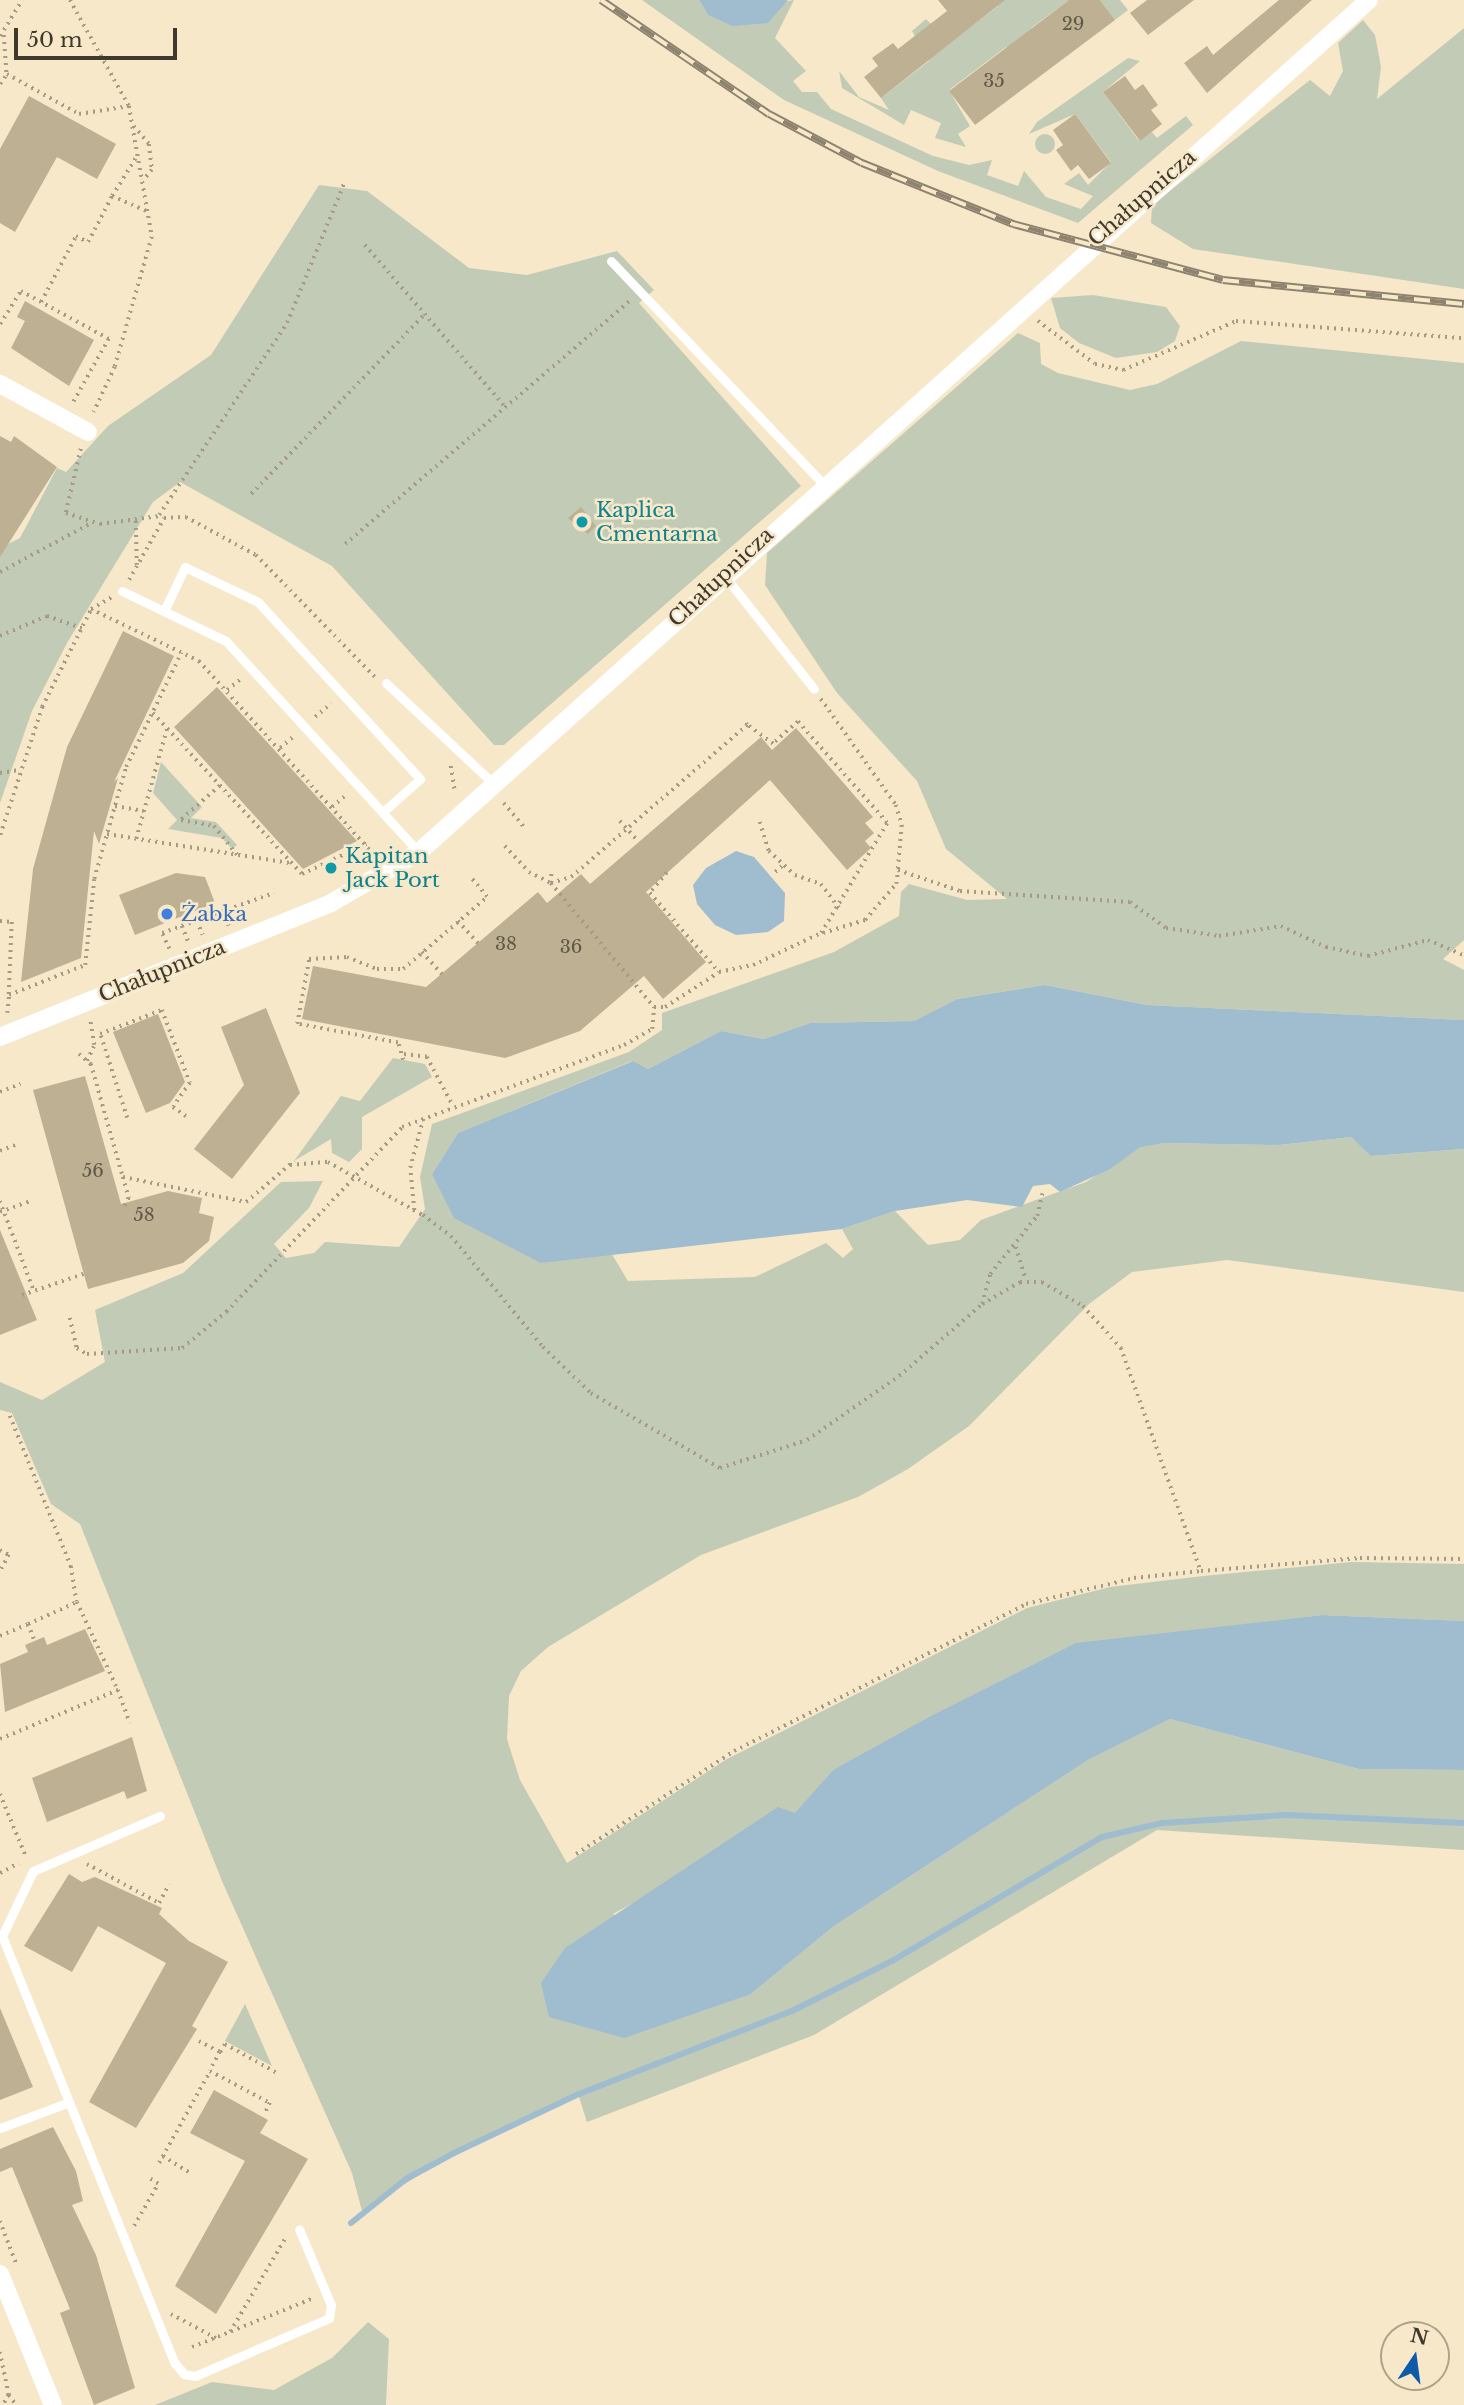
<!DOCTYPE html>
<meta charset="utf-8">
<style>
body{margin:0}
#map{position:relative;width:1464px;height:2405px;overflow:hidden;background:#f7e8c9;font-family:"Libre Baskerville",serif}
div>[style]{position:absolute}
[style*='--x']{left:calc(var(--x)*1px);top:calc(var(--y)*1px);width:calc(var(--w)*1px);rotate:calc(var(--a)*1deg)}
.green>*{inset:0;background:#c2cbb6}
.round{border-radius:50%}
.water>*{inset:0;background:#a0bccf}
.stream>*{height:6px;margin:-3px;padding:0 3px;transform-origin:3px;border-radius:3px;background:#a0bccf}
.building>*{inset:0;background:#beb092}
.path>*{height:3.5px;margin-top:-1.75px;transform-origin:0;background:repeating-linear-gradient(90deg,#a59a84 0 2px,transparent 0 7px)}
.lane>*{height:9px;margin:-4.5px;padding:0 4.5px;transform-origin:4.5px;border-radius:4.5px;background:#fff}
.street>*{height:18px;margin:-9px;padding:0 9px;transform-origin:9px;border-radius:9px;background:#fff}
.rail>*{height:8px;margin-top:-4px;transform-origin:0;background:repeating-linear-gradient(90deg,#f7e8c9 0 16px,#8d836f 0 32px);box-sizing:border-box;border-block:2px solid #8d836f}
.dots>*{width:19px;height:19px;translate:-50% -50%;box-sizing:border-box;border:4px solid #f7e8c9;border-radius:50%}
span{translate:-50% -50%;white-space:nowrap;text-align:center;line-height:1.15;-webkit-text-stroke:5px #f7e8c9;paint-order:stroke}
.number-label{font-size:18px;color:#605847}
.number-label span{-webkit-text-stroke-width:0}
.street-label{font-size:21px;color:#403a2e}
.culture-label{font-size:21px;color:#0d838f}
.left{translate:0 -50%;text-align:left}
.shop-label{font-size:21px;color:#366cbe}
.north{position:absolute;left:1380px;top:2321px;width:70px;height:70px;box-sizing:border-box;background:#f7e8c9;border:2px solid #aea28b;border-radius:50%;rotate:13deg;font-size:19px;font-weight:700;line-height:28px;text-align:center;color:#403a2e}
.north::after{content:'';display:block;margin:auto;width:24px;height:32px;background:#0f5baa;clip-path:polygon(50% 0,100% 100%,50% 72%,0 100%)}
.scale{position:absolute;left:14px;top:28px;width:163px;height:32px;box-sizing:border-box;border:4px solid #403a2e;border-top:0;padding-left:9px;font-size:21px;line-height:24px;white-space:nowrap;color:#403a2e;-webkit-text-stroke:5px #f7e8c9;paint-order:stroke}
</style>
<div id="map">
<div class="green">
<div style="clip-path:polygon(642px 0,699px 0,708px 15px,794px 0,775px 38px,806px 71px,793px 81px,802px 92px,817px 92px,831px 109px,933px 156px,969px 165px,992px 160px,987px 175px,1018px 186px,1024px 171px,1046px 197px,1081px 209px,1093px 196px,1064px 184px,1079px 173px,1088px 185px,1111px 162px,1075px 114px,1029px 134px,1037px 122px,1128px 58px,1140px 61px,1103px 92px,1139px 141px,1152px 132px,1157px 138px,1186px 116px,1193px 125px,1078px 223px,938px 171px,784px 100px)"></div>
<div style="clip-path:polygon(994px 0,1069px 0,1031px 28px,1042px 43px,1017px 61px,1006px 47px,949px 90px,970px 126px,958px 134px,966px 147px,935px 138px,941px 123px,911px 110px,904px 125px,842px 88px,839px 71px,859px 97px,889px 110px,881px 98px,929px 61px,912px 31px,926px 19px,950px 43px,998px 6px)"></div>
<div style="clip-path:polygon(1100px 0,1120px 0,1128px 10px,1115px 20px)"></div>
<div style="clip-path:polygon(1363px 20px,1375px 35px,1381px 67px,1377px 99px,1464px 28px,1464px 289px,1193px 249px,1151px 223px,1152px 205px,1310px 80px,1330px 96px,1343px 71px,1338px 43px)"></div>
<div class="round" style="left:1035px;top:134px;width:20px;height:20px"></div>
<div style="clip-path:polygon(319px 185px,367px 191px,469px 268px,527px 275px,617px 251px,654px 290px,639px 303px,801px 486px,504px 745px,494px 745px,332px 566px,180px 482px,153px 502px,67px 643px,32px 711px,0 803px,0 548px,20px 538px,57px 468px,66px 472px,108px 426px,211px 355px)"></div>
<div style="clip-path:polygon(1093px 295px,1166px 307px,1180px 326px,1175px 341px,1157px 352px,1116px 358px,1079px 343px,1060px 328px,1051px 298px)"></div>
<div style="clip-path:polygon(1018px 333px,1040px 343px,1041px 364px,1058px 373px,1130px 390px,1157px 384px,1241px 341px,1464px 363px,1464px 940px,1443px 959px,1464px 970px,1464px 1020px,1147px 1005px,1045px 985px,957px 999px,914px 1021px,810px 1023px,764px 1039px,721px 1031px,648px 1069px,632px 1061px,458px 1133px,432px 1174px,541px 1263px,610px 1251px,628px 1281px,755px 1277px,826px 1243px,843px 1258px,853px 1249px,842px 1229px,895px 1211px,928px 1245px,960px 1240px,981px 1220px,1086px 1182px,1140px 1146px,1164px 1143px,1279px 1145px,1351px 1137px,1372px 1156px,1464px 1149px,1464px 1292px,1227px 1260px,1132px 1272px,1089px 1304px,969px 1426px,908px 1469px,858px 1497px,701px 1555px,548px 1647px,521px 1671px,509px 1696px,507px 1739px,520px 1780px,567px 1863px,727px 1759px,1027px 1608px,1110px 1587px,1203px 1576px,1352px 1562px,1464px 1564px,1464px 1621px,1322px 1615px,1076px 1644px,833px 1770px,795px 1814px,613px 1914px,751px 1994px,834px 1926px,1088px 1760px,1170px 1719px,1359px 1769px,1464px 1770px,1464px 1850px,1157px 1830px,814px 2035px,587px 2122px,578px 2094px,454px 2153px,362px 2211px,352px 2173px,222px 1881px,80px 1524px,51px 1504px,12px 1413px,0 1410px,0 1382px,42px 1400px,105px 1362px,95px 1310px,183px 1273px,281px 1182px,323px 1181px,309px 1208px,274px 1244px,286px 1258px,314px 1253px,325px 1242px,399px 1247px,425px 1209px,420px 1177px,432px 1124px,629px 1052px,662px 1030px,662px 1013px,834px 952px,899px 916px,901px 892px,909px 884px,967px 900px,1007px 899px,946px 849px,917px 781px,837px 693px,765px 585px,767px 553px)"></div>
<div style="clip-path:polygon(161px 762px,202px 807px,191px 818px,216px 822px,237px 845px,232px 849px,222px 838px,168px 829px,177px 820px,153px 793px)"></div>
<div style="clip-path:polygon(393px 1058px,425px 1064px,432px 1077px,362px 1117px,362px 1149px,349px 1162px,332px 1153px,331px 1139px,294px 1161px,341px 1096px,360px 1101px)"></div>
<div style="clip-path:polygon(245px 2004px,272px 2066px,225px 2041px)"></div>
<div style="clip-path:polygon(368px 2322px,389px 2339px,386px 2405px,155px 2405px,212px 2382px,274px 2390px,332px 2358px)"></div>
</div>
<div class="water">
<div style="clip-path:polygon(699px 0,788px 0,768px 23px,733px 26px,708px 15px)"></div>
<div style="clip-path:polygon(736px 851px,754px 857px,785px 893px,784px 921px,768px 932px,736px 935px,715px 925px,697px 904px,693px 885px,706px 868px)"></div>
<div style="clip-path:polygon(1045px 985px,1147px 1005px,1464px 1020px,1464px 1149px,1371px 1156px,1351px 1137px,1279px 1145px,1164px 1143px,1140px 1147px,1110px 1169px,1060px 1192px,1050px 1184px,1033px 1186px,1022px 1207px,967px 1200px,895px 1211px,842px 1229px,541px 1263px,454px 1218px,432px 1174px,458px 1133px,633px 1061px,648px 1069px,721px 1031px,764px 1039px,810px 1023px,914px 1021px,957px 999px)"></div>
<div style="clip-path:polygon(1322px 1615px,1464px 1621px,1464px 1770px,1359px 1769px,1170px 1719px,1088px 1760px,834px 1926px,751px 1994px,624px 2038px,549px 2017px,541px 1983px,565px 1948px,778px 1807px,795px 1813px,833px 1770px,931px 1716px,1076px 1643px)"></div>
</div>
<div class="stream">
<div style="--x:351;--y:2223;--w:70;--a:-38.7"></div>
<div style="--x:406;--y:2179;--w:55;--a:-28.4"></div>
<div style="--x:454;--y:2153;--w:138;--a:-25.3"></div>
<div style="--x:579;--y:2094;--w:229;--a:-21.3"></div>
<div style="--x:792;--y:2011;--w:112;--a:-26.6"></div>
<div style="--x:892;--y:1961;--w:244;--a:-30.6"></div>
<div style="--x:1102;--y:1837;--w:62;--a:-13.1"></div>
<div style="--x:1162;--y:1823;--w:125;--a:-3.7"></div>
<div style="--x:1287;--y:1815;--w:177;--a:2.6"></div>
</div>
<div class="building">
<div style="clip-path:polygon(938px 0,1005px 0,881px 98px,864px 77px,878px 66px,872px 58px,893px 43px,898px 49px,947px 11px)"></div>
<div style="clip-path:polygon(1069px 0,1100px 0,1115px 20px,975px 125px,949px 91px)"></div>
<div style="clip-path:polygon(1147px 0,1194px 0,1148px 35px,1130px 13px)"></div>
<div style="clip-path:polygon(1279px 0,1312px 0,1207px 93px,1184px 63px,1207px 46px,1213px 55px)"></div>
<div style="clip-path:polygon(1125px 76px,1135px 90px,1143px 84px,1158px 105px,1151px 110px,1162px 124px,1140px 141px,1103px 92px)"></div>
<div style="clip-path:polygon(29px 96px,116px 144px,97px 179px,57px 157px,15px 232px,0 223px,0 149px)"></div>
<div style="clip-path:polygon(1075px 114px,1111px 163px,1089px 179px,1078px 165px,1071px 171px,1056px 150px,1063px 145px,1053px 130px)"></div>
<div style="clip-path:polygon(25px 301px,94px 340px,69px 386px,11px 348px,25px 321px,17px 317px)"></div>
<div style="clip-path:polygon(0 436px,11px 442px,14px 436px,57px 467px,0 557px)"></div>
<div style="clip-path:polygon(581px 507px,596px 526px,588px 534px,568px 518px)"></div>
<div style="clip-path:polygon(123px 631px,174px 656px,114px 782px,118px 778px,99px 844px,94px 831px,81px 958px,21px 982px,33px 869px,67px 747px)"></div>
<div style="clip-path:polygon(217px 687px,357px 841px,303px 869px,174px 727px)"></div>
<div style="clip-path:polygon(796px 728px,873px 817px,865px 823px,874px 833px,865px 841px,871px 848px,847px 870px,770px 780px,646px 892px,706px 962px,663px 999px,644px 976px,580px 1031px,505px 1058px,302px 1019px,313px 966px,426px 987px,538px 892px,547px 903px,581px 874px,590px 884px,761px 737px,772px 750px)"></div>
<div style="clip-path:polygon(176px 873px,205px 877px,215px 903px,135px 935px,119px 895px)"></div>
<div style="clip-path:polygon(266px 1008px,300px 1093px,232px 1179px,194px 1149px,244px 1085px,221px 1027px)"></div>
<div style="clip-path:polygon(158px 1014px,185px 1082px,170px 1103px,146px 1113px,113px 1032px)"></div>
<div style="clip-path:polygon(85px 1076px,121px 1204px,168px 1191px,202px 1198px,199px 1213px,214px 1217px,209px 1241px,183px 1263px,88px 1289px,33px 1090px)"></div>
<div style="clip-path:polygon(0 1230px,37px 1320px,0 1335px)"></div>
<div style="clip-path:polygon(85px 1629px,105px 1671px,5px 1712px,0 1664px,28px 1652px,25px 1645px,44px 1637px,47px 1645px)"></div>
<div style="clip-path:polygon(132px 1737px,147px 1791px,127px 1799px,124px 1791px,47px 1822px,32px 1778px)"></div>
<div style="clip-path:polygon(69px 1874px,82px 1882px,95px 1877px,162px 1908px,159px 1914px,189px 1941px,228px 1962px,192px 2026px,197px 2029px,136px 2128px,89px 2102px,166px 1963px,98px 1926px,72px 1972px,24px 1946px)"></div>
<div style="clip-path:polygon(0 2008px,33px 2087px,0 2100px)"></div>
<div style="clip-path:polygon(214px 2090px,268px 2120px,260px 2133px,308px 2159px,216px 2314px,175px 2286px,245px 2161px,190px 2133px)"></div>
<div style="clip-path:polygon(53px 2127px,76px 2171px,83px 2201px,72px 2205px,96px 2255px,135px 2388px,94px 2405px,60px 2313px,70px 2309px,12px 2167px,0 2172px,0 2149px)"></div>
</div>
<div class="path">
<div style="--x:70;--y:0;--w:121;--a:60.9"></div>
<div style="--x:129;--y:106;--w:133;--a:80"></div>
<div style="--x:152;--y:237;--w:135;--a:105.9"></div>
<div style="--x:115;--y:367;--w:50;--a:115"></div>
<div style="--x:4;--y:35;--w:39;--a:86"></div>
<div style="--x:0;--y:36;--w:42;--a:-58.6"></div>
<div style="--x:0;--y:84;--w:12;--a:-55"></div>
<div style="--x:7;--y:74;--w:82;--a:29.1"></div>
<div style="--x:79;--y:114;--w:51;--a:-9.1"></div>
<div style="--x:134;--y:126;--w:23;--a:50"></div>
<div style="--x:149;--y:144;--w:26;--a:83"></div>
<div style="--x:152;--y:170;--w:14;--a:129"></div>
<div style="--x:112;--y:196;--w:49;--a:-58.2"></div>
<div style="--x:365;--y:245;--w:216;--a:49.1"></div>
<div style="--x:41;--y:302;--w:75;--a:-62.1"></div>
<div style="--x:76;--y:236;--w:13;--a:27"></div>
<div style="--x:88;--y:242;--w:52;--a:-62.4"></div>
<div style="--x:112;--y:196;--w:40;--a:23.4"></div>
<div style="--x:1038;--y:321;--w:71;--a:37"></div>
<div style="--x:1095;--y:364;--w:29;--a:12"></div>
<div style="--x:1123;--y:370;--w:123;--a:-23.4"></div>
<div style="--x:1236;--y:321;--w:229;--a:4.3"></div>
<div style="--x:0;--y:324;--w:39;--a:-58"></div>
<div style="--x:21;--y:291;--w:100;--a:28.6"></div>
<div style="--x:109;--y:339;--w:73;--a:119.4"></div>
<div style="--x:81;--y:449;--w:66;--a:103.2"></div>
<div style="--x:66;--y:513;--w:36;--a:18"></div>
<div style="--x:100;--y:524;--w:60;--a:-7.7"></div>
<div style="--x:251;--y:494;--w:250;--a:-46"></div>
<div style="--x:159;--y:515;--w:231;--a:-56.3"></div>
<div style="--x:287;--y:323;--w:151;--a:-67.8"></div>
<div style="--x:136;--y:521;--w:44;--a:88.7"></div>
<div style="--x:345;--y:544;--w:375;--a:-40.5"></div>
<div style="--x:0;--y:572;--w:103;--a:-28.3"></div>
<div style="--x:129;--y:580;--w:71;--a:-60.6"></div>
<div style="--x:164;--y:518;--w:22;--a:-3"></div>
<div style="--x:186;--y:517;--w:80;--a:28.5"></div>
<div style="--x:256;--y:555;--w:170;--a:45.7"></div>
<div style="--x:91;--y:609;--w:120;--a:25.7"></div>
<div style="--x:199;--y:661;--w:263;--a:47.9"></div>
<div style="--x:0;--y:636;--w:51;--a:-23.1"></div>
<div style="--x:47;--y:616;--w:37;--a:19"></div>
<div style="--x:227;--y:690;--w:19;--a:-39"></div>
<div style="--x:821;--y:699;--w:130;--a:54.7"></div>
<div style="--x:896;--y:805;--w:21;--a:73"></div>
<div style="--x:902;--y:825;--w:45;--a:95.1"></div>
<div style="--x:898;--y:870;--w:65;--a:18.7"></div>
<div style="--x:960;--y:891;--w:170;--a:3.7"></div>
<div style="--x:1130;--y:902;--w:44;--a:35.8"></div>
<div style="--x:1166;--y:928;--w:54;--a:8.6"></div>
<div style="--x:1219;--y:936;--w:63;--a:-9.2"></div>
<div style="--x:1281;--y:926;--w:50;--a:25"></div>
<div style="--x:1326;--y:947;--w:43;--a:12.1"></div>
<div style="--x:1368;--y:956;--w:62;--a:-14.9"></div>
<div style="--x:1428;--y:940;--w:39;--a:23"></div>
<div style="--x:153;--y:713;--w:219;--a:47.2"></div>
<div style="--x:302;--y:874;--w:71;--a:-25.1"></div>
<div style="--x:315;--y:717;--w:21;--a:-41"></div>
<div style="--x:280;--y:748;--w:18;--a:-41"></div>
<div style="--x:451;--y:766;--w:26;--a:81"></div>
<div style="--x:0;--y:773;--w:19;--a:-9"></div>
<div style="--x:220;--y:786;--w:52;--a:138.9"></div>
<div style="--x:181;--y:820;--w:34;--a:10"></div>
<div style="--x:214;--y:826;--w:38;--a:51"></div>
<div style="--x:504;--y:803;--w:33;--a:50"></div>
<div style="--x:115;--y:806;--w:29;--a:10"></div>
<div style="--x:332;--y:807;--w:20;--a:-41"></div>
<div style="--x:620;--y:821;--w:28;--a:48"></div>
<div style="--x:760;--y:822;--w:30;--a:73"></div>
<div style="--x:769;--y:851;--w:35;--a:43"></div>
<div style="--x:795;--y:875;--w:28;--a:19"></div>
<div style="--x:821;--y:884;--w:31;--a:53"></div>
<div style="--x:107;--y:834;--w:185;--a:9"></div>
<div style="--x:0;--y:835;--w:135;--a:-71.8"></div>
<div style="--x:42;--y:707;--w:110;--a:-63.4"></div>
<div style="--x:91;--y:609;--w:24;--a:-30"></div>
<div style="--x:136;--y:839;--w:115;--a:-74.4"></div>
<div style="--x:505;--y:846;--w:35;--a:47"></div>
<div style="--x:529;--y:872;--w:25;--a:27"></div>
<div style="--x:551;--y:883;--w:161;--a:50.3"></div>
<div style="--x:775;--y:872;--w:11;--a:-41"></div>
<div style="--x:667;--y:873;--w:26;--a:130"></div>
<div style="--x:650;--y:893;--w:105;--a:48.9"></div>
<div style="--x:551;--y:883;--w:21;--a:-17"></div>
<div style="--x:571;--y:877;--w:233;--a:-40.8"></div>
<div style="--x:747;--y:725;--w:6;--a:-129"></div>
<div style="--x:551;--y:883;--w:13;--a:-90"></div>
<div style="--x:223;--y:912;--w:15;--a:67"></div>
<div style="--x:0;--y:921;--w:12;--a:5"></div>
<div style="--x:12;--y:922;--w:73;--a:92.4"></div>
<div style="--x:197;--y:921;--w:15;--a:67"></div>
<div style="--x:458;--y:921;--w:30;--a:48"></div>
<div style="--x:182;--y:926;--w:16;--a:68"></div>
<div style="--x:823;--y:933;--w:44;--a:-17.2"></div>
<div style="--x:865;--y:920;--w:48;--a:-49.3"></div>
<div style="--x:896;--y:884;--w:14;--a:-82"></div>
<div style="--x:169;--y:949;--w:17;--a:-114"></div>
<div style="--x:162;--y:933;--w:119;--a:-19.7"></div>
<div style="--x:422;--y:952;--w:30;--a:48"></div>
<div style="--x:7;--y:1013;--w:18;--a:-84"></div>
<div style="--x:9;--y:995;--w:82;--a:-21.5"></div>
<div style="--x:85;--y:965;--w:86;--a:-84"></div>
<div style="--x:94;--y:879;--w:116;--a:-74.1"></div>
<div style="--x:126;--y:767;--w:127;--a:-64.2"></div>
<div style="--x:79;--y:1054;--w:16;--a:40"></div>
<div style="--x:91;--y:1064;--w:117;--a:74.2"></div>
<div style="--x:123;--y:1177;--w:126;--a:11.5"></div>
<div style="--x:246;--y:1202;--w:63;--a:-40.5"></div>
<div style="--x:404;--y:1054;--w:23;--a:7"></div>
<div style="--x:427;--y:1057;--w:55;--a:62"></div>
<div style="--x:403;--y:1060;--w:18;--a:-106"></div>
<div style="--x:398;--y:1043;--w:103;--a:-169.3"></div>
<div style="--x:297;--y:1024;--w:66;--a:-79.5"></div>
<div style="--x:309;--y:959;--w:38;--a:-3"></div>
<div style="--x:347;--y:957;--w:32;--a:22"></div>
<div style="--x:377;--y:969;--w:26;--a:0"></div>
<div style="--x:403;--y:969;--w:111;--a:-40.6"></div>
<div style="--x:487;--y:897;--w:26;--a:-130"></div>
<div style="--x:87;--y:1061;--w:17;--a:-66"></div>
<div style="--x:94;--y:1045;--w:24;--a:-99"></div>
<div style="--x:0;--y:1092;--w:22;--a:-22"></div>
<div style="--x:127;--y:1118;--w:88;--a:-107.8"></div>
<div style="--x:100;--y:1034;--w:66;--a:-21.2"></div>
<div style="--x:162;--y:1010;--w:78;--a:69"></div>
<div style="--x:190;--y:1083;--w:29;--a:125"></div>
<div style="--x:173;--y:1107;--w:19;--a:35"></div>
<div style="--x:0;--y:1151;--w:18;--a:-22"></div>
<div style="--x:290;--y:1165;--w:38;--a:-5"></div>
<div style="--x:328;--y:1162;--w:109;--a:29.2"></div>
<div style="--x:423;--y:1215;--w:35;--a:37"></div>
<div style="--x:451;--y:1236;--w:144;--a:50.3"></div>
<div style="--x:543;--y:1347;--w:66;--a:43.8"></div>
<div style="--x:591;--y:1393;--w:149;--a:30.2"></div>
<div style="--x:720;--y:1468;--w:91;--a:-17.8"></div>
<div style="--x:807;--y:1440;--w:112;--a:-34.8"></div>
<div style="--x:899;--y:1376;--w:110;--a:-40.9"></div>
<div style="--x:982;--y:1304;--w:44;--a:-30.1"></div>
<div style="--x:1020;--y:1282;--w:22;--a:0"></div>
<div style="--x:1042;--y:1282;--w:48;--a:30.3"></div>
<div style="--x:1083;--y:1306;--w:57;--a:47.9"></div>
<div style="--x:1121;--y:1348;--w:237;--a:70.3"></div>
<div style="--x:123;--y:1177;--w:22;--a:74"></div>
<div style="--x:129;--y:1198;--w:9;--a:117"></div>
<div style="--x:0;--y:1201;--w:96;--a:69.3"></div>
<div style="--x:414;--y:1210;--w:42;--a:-95.4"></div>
<div style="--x:410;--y:1168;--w:51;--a:-75.1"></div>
<div style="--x:0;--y:1212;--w:32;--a:-20"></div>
<div style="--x:1016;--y:1247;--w:34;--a:73"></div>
<div style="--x:22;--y:1295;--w:65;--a:-19"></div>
<div style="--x:982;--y:1304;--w:31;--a:-75"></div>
<div style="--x:990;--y:1274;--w:75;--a:-51"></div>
<div style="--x:1037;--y:1216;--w:23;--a:-77"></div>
<div style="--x:70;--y:1318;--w:31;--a:77"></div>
<div style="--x:77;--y:1348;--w:12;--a:31"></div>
<div style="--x:87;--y:1354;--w:95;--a:-3.6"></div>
<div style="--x:182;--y:1348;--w:57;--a:-39.3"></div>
<div style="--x:226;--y:1312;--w:255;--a:-46.4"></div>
<div style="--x:402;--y:1127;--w:237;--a:-20.3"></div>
<div style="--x:624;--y:1045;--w:32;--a:-30"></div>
<div style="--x:652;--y:1029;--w:22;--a:-85"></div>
<div style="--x:654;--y:1007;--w:11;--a:0"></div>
<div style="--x:665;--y:1007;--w:64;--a:-32.9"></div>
<div style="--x:719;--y:972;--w:35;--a:-12"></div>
<div style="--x:753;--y:965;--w:75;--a:-25.2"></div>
<div style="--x:821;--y:933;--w:128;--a:-59"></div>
<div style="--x:887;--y:823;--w:135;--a:-131.4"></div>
<div style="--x:798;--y:722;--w:33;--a:139"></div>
<div style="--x:773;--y:744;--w:32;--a:-144"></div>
<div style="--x:10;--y:1416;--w:162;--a:67.9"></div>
<div style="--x:71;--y:1566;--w:36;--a:81"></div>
<div style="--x:77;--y:1602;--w:97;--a:65"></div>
<div style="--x:0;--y:1550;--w:10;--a:29"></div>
<div style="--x:9;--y:1555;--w:19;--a:118"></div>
<div style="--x:28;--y:1624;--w:54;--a:-24.2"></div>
<div style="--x:0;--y:1636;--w:30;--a:-23"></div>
<div style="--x:28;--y:1624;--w:16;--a:68"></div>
<div style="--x:0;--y:1739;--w:128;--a:-22.6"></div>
<div style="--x:118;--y:1690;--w:35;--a:70"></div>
<div style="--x:0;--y:1794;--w:70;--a:67.4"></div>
<div style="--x:576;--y:1854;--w:189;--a:-33.1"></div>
<div style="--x:734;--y:1751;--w:327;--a:-26.7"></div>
<div style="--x:1026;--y:1604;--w:111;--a:-13.5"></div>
<div style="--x:1134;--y:1578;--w:67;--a:-6"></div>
<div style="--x:1201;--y:1571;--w:160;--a:-4.7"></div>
<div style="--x:1360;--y:1558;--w:104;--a:0.6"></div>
<div style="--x:87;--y:1864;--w:82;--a:28.4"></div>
<div style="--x:159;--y:1903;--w:21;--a:-62"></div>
<div style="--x:0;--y:1873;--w:21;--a:-28"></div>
<div style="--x:199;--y:2041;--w:24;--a:28"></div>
<div style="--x:220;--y:2052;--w:21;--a:118"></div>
<div style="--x:220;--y:2052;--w:9;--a:-58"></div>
<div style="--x:225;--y:2044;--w:62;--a:29.1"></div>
<div style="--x:163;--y:2156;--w:34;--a:32"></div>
<div style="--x:159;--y:2163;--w:105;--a:-61"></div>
<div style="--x:210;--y:2071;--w:68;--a:28.1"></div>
<div style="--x:270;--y:2103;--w:10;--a:114"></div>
<div style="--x:0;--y:2221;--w:45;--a:69.1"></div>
<div style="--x:134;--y:2226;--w:48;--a:-60.3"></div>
<div style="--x:158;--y:2184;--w:9;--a:-148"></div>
<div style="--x:171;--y:2314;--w:51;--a:28.1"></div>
<div style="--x:230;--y:2332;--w:110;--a:-59.5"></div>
<div style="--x:192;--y:2347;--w:131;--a:-21.9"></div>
<div style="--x:0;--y:2352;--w:44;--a:78.2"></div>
<div style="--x:9;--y:2395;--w:12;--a:121"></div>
<div style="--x:9;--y:2395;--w:12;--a:55"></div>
</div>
<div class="lane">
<div style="--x:611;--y:261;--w:308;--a:46.4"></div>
<div style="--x:724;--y:575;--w:145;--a:51.7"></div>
<div style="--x:122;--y:591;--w:115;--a:25.7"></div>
<div style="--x:226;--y:641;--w:286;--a:47.6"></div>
<div style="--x:164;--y:611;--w:49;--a:-64.5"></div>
<div style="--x:185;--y:567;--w:81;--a:25.6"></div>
<div style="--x:258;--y:602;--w:240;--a:47.5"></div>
<div style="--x:420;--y:779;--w:50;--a:138.3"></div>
<div style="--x:386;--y:683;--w:148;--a:43.1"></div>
<div style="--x:160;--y:1816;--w:138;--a:156.6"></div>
<div style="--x:33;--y:1871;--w:72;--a:115.5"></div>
<div style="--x:2;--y:1936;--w:459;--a:68"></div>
<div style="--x:174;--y:2362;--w:16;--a:50"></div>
<div style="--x:184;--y:2374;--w:11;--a:10"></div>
<div style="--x:195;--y:2376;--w:146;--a:-23.4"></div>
<div style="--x:329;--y:2318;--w:13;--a:-81"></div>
<div style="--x:331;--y:2305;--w:82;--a:-112.8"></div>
<div style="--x:0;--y:2128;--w:72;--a:-20.5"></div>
</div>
<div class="street">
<div style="--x:0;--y:384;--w:100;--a:28.6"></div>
<div style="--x:0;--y:1037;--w:357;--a:-22"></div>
<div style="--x:331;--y:903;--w:102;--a:-30.1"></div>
<div style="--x:419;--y:852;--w:1276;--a:-41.89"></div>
<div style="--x:0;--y:2274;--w:141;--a:68"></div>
</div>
<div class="rail">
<div style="--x:601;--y:0;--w:203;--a:34.2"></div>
<div style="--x:769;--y:114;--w:105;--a:27.8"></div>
<div style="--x:862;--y:163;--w:163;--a:22"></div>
<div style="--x:1013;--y:224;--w:217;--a:14.9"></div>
<div style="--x:1223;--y:280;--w:242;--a:5.7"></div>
</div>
<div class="dots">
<div style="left:582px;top:522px;background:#0f9aa8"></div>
<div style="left:331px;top:868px;background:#0f9aa8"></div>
<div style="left:167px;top:914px;background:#3f7fe0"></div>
</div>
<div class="number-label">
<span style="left:1073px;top:24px">29</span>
<span style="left:994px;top:81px">35</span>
<span style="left:506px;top:944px">38</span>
<span style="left:571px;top:947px">36</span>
<span style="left:93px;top:1171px">56</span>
<span style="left:144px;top:1215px">58</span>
</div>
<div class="street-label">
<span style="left:1142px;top:198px;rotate:-41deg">Chałupnicza</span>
<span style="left:721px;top:577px;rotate:-43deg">Chałupnicza</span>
<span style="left:162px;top:971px;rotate:-22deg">Chałupnicza</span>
</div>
<div class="culture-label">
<span class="left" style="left:596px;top:522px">Kaplica<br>Cmentarna</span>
<span class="left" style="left:345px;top:868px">Kapitan<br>Jack Port</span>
</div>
<div class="shop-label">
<span class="left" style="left:181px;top:914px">Żabka</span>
</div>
<div class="north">N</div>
<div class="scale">50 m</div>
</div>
